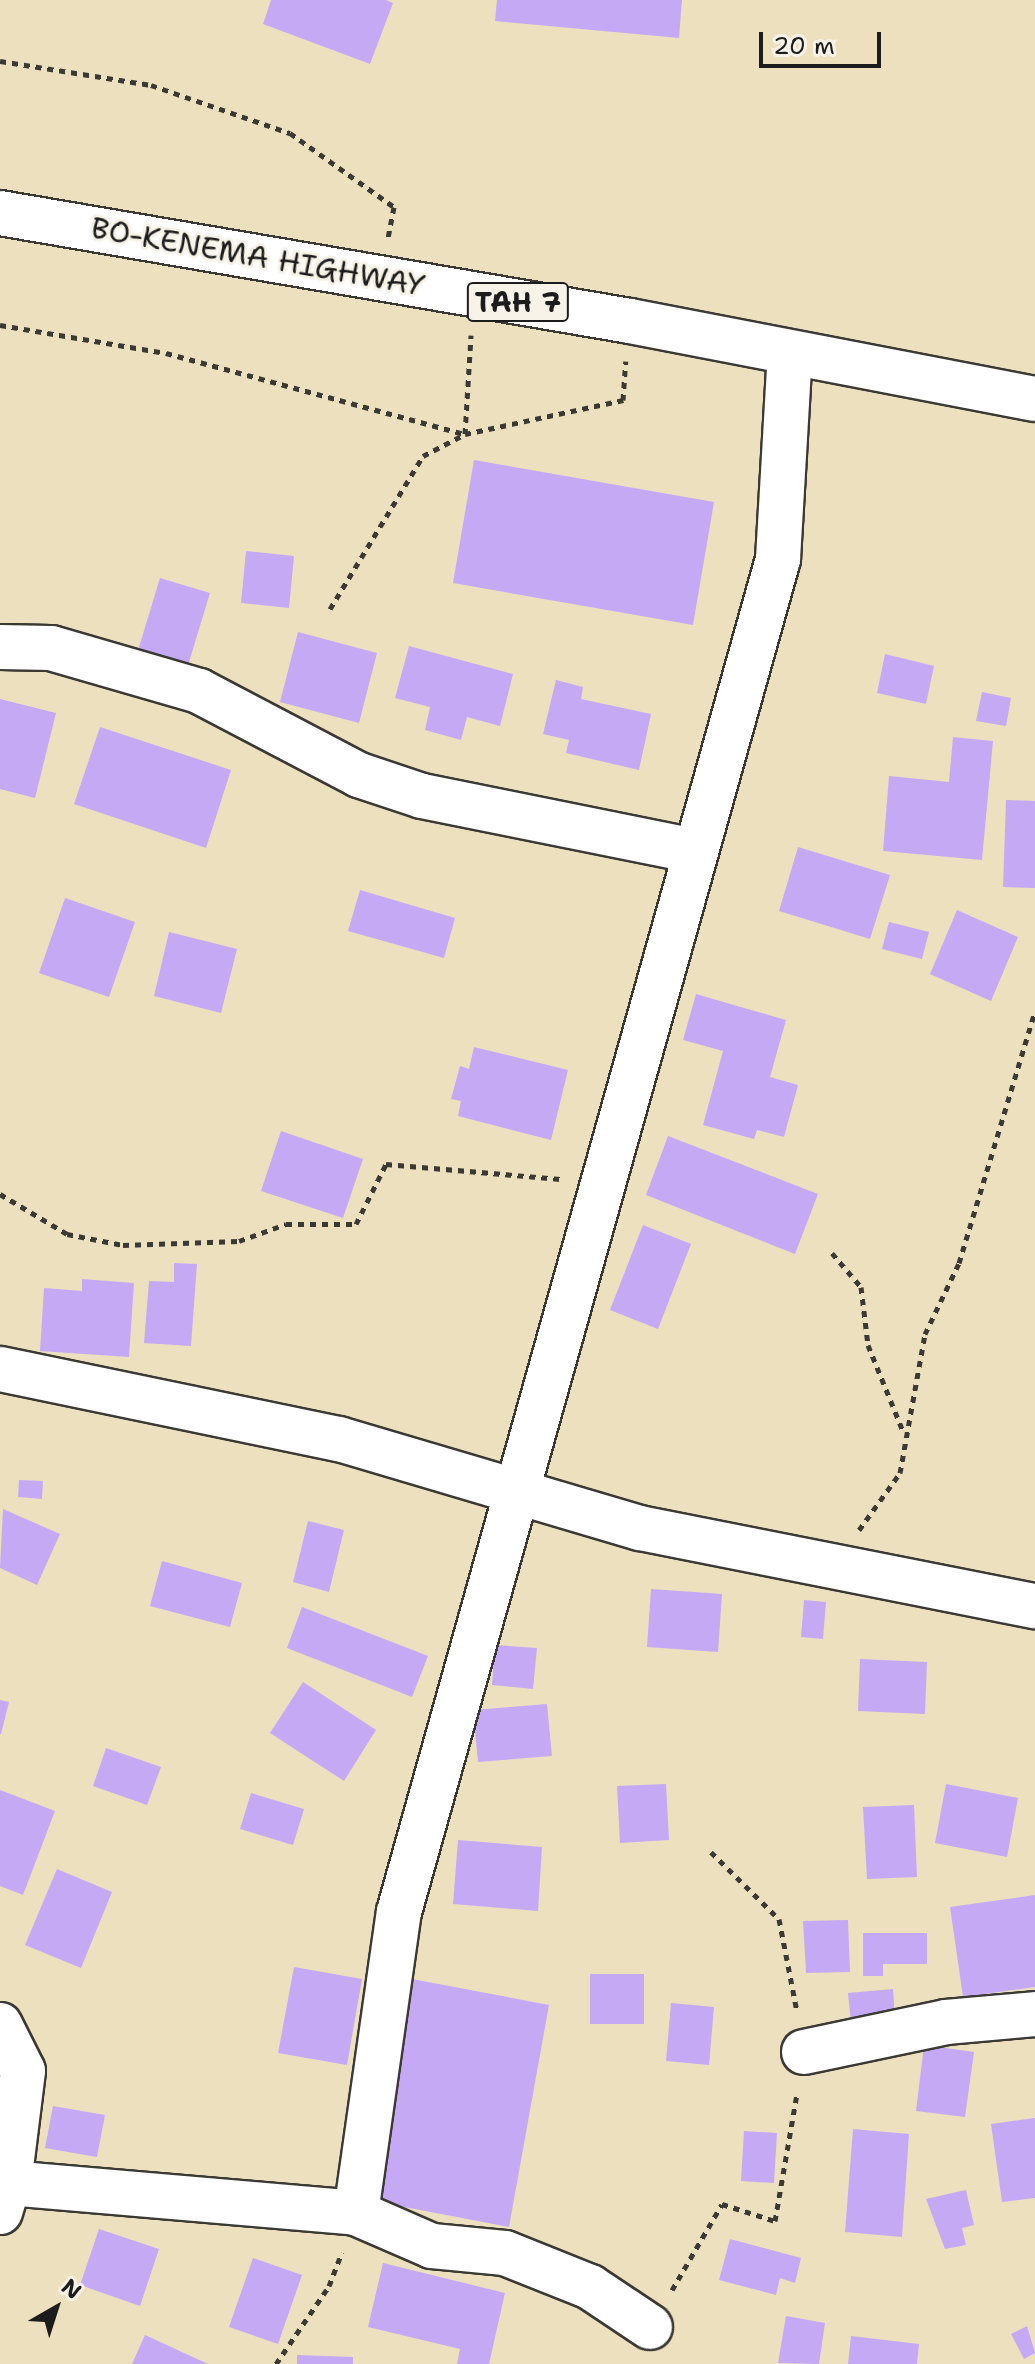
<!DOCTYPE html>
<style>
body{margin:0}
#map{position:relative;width:1035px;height:2364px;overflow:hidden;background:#ece0bf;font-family:"Shantell Sans",sans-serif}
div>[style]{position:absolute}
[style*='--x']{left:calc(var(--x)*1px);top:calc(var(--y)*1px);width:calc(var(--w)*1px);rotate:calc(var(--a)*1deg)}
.building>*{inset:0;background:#c5a9f5}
.path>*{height:5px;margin-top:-2.5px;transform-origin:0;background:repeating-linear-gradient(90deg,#3b3934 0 6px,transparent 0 12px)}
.roads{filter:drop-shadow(2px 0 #3b3934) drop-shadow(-2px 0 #3b3934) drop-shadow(0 2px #3b3934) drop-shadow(0 -2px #3b3934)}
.minor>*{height:44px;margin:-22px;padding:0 22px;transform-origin:22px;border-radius:22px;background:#fff}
.highway>*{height:44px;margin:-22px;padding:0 22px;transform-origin:22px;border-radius:22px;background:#fff}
span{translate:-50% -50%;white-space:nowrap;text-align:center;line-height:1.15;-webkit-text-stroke:6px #f7f3e8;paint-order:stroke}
.shield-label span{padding:2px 6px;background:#f7f3e8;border:2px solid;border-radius:6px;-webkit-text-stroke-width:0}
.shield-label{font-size:28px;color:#1c1c1c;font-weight:700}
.street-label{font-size:30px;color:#1c1c1c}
.north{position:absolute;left:16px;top:2268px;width:80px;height:80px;-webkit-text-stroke:6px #f7f3e8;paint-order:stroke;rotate:39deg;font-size:22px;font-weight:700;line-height:32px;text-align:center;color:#1c1c1c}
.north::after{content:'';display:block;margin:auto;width:28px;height:36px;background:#1c1c1c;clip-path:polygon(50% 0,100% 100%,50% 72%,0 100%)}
.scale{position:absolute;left:759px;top:32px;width:122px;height:36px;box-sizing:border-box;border:4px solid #1c1c1c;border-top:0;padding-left:10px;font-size:24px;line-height:28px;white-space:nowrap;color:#1c1c1c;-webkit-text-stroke:6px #f7f3e8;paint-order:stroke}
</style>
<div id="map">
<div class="building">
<div style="clip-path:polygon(271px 0,386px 0,393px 3px,370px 64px,263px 24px)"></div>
<div style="clip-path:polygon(497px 0,682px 0,679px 38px,495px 21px)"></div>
<div style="clip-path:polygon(474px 460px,714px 502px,693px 625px,453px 583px)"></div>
<div style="clip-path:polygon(246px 551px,294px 556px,289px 608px,241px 603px)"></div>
<div style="clip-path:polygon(160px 578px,210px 593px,186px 672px,136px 657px)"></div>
<div style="clip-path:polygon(298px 632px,377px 653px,359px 723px,280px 702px)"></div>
<div style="clip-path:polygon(409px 646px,513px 674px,500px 726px,467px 717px,461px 740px,425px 730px,430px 707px,395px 698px)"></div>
<div style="clip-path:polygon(885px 654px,934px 666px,926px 704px,877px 693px)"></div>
<div style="clip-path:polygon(556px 680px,583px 687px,581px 699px,651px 714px,639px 770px,566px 753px,569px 740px,543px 734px)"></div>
<div style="clip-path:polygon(982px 692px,1011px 698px,1006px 726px,976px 721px)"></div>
<div style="clip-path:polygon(0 699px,56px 713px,35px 798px,0 789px)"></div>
<div style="clip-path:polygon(100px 727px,231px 770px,206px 848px,74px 804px)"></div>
<div style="clip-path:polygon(953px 737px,993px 741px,982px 860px,883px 851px,889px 776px,949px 782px)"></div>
<div style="clip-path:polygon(1006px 800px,1035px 801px,1035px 888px,1003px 887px)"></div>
<div style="clip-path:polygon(798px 847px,890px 875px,870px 939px,779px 911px)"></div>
<div style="clip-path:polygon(360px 890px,455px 918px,444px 958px,348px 931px)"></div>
<div style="clip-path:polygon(65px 898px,135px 922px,109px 997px,39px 973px)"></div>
<div style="clip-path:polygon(957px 910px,1018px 937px,991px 1001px,930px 974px)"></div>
<div style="clip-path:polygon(889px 922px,929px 932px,922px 959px,882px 949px)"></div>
<div style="clip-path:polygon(169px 932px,237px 949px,221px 1013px,154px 996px)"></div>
<div style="clip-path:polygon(696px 994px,786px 1020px,770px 1077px,798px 1085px,784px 1137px,757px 1130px,754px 1139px,703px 1125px,723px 1051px,683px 1040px)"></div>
<div style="clip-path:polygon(474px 1047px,568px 1070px,551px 1140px,458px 1116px,461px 1101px,451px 1099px,460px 1066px,469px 1069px)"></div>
<div style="clip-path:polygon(281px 1131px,363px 1159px,343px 1218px,261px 1191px)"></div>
<div style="clip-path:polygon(668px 1136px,818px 1194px,795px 1254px,646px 1195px)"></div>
<div style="clip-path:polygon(643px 1225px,691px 1244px,658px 1329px,610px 1310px)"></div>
<div style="clip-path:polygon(174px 1263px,197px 1264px,191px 1346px,144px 1343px,149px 1281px,174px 1282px)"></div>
<div style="clip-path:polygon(82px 1279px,134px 1283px,129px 1357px,40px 1351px,44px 1288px,82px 1291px)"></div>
<div style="clip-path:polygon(19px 1480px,43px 1481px,42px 1499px,18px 1497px)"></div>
<div style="clip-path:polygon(3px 1509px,60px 1534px,37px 1585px,0 1568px)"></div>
<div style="clip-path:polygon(308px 1521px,344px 1530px,329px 1592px,293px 1582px)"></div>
<div style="clip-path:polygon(162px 1561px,242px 1583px,230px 1627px,150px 1606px)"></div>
<div style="clip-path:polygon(651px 1589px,722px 1594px,718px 1652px,647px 1647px)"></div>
<div style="clip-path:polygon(804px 1600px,826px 1602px,823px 1639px,801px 1637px)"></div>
<div style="clip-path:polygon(302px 1607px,428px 1656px,412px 1697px,287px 1648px)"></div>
<div style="clip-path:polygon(495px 1645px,537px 1648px,533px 1689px,492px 1685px)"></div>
<div style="clip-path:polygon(860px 1659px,927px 1662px,925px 1714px,858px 1711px)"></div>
<div style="clip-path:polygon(303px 1682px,376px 1730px,344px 1781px,270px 1733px)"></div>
<div style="clip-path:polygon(0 1700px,9px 1702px,1px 1734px,0 1734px)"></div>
<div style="clip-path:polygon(547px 1704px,552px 1756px,478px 1762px,473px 1710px)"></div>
<div style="clip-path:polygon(106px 1748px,161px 1767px,147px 1805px,93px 1786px)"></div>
<div style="clip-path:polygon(666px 1784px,669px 1840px,620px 1843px,617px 1786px)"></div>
<div style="clip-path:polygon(946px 1784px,1018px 1798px,1007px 1857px,935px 1843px)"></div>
<div style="clip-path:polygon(0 1790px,55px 1811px,23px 1895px,0 1886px)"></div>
<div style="clip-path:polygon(251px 1793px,304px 1809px,293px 1845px,240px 1829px)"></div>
<div style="clip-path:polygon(914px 1805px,917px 1877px,867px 1879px,863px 1807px)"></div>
<div style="clip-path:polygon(458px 1840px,542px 1847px,538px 1911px,453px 1904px)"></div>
<div style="clip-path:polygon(57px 1869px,112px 1892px,81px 1968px,25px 1945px)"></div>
<div style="clip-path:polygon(1035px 1895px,1035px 1987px,963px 1997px,950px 1907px)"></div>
<div style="clip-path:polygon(848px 1920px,850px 1972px,806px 1973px,803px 1921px)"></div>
<div style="clip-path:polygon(863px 1933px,927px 1933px,927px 1964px,883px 1964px,883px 1976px,863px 1976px)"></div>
<div style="clip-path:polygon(294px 1967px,362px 1979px,347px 2065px,278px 2053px)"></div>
<div style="clip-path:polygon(590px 1974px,644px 1974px,644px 2024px,590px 2024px)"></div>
<div style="clip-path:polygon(412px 1979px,549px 2005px,509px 2227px,373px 2201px)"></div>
<div style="clip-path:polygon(893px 1989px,895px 2018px,851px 2022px,848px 1993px)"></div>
<div style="clip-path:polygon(671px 2003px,714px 2007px,709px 2065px,666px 2061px)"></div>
<div style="clip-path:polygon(924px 2045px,974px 2052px,965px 2117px,916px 2111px)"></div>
<div style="clip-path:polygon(53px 2106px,105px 2115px,97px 2157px,45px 2148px)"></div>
<div style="clip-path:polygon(1035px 2118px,1035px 2198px,1002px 2202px,991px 2124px)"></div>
<div style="clip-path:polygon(853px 2129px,909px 2134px,902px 2237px,845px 2232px)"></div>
<div style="clip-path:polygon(744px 2131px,777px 2133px,774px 2183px,741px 2181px)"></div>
<div style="clip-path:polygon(966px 2190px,974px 2225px,962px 2228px,966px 2245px,945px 2249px,926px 2199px)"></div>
<div style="clip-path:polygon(99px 2229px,159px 2249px,140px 2306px,80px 2285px)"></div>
<div style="clip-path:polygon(730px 2239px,801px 2258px,795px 2283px,780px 2278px,776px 2295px,719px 2280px)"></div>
<div style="clip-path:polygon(253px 2258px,302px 2275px,278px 2344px,229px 2327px)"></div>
<div style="clip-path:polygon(383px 2263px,505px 2293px,489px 2364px,457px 2364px,460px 2349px,368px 2327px)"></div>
<div style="clip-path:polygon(786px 2316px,825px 2323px,819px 2364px,778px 2363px)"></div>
<div style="clip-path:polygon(1027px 2326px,1035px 2353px,1024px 2359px,1011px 2334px)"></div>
<div style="clip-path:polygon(145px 2335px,208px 2364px,132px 2364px)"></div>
<div style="clip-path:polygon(851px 2336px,919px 2344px,917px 2364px,848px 2364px)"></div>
<div style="clip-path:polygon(297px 2355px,353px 2357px,353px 2364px,297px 2364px)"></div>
</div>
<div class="path">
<div style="--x:0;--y:61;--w:153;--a:9"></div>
<div style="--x:151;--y:85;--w:147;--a:19.1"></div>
<div style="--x:290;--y:133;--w:128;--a:35.4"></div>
<div style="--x:394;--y:207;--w:32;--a:101"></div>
<div style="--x:0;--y:325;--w:168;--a:9.6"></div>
<div style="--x:166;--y:353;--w:310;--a:15.2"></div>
<div style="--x:465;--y:434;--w:162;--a:-12.1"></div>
<div style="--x:623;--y:400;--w:39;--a:-86"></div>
<div style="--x:330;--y:609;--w:179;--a:-58.7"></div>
<div style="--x:423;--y:456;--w:47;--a:-27.6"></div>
<div style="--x:465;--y:434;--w:99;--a:-86.5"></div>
<div style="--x:0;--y:1194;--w:78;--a:30.8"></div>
<div style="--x:67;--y:1234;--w:57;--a:11.1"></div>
<div style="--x:123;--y:1245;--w:116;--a:-2"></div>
<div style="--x:239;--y:1241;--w:50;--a:-19.9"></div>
<div style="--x:286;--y:1224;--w:70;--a:0"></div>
<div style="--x:356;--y:1224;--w:67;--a:-63.4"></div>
<div style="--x:386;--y:1164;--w:175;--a:4.9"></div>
<div style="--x:832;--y:1253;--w:45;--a:49.5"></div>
<div style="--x:861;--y:1287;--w:58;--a:83.1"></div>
<div style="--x:868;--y:1345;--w:93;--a:67.9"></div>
<div style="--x:859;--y:1530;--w:70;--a:-54.3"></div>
<div style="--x:900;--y:1473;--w:141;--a:-79.8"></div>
<div style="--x:925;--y:1334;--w:79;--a:-64.4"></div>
<div style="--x:959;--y:1263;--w:263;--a:-73.2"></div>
<div style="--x:711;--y:1852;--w:95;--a:44.6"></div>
<div style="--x:779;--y:1919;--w:95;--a:79"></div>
<div style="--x:672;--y:2290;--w:99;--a:-59.8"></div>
<div style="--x:722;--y:2204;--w:56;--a:17.8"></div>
<div style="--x:775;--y:2221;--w:130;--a:-80.2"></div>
<div style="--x:276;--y:2364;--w:94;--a:-55.8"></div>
<div style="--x:329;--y:2286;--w:36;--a:-69"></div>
</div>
<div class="roads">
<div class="minor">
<div style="--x:0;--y:647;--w:51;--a:1.1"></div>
<div style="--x:51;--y:648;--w:154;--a:16.2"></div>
<div style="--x:199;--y:691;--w:181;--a:27.7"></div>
<div style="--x:359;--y:775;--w:66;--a:18.4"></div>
<div style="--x:422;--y:796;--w:278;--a:11.4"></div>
<div style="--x:0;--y:1369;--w:346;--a:11.7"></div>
<div style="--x:339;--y:1439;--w:314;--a:16.5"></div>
<div style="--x:640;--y:1528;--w:403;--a:11.2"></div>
<div style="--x:0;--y:2025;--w:51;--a:63.4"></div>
<div style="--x:23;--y:2071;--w:113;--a:97.1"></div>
<div style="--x:804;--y:2052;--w:145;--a:-11.9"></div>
<div style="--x:946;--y:2022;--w:89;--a:-5.1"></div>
<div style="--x:0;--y:2212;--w:30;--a:-73"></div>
<div style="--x:9;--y:2183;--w:348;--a:4.9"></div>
<div style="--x:356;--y:2213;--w:83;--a:23.5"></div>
<div style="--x:432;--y:2246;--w:73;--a:5.5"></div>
<div style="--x:505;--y:2253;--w:92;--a:21.8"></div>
<div style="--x:590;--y:2287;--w:72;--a:33.7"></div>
<div style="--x:356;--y:2213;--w:304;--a:-81.9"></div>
<div style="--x:399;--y:1912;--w:1405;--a:-74.35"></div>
<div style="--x:778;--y:559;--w:206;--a:-86.7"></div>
</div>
<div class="highway">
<div style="--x:0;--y:213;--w:639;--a:9.73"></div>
<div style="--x:630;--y:321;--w:412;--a:10.9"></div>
</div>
</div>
<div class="shield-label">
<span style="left:518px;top:302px">TAH 7</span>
</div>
<div class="street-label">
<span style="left:258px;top:257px;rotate:10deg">BO-KENEMA HIGHWAY</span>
</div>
<div class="north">N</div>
<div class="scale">20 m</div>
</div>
